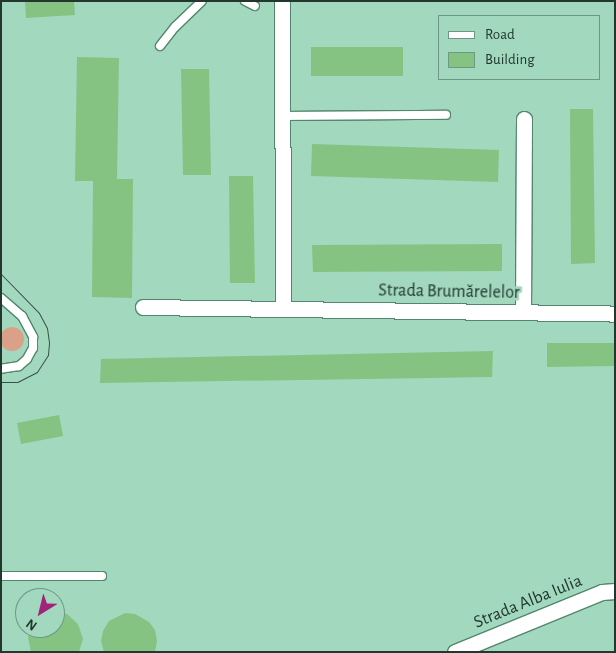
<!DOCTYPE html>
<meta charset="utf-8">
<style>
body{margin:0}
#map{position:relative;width:616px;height:653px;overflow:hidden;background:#a2d8be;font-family:"Alegreya Sans",sans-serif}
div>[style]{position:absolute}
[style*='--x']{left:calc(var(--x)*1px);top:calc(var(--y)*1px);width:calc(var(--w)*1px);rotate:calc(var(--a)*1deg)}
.green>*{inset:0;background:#dba188}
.round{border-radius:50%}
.building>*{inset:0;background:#85c383}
.roads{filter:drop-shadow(1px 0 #52866e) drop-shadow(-1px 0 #52866e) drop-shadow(0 1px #52866e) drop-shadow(0 -1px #52866e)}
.service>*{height:8px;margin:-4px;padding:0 4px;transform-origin:4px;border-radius:4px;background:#fff}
.minor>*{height:15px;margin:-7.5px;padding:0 7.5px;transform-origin:7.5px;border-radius:7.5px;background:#fff}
.tram>*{height:1px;margin:-0.5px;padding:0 0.5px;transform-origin:0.5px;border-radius:0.5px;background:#365145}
span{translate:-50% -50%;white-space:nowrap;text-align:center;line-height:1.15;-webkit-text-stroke:5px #a2d8be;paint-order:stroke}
.street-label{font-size:18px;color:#22382e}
.frame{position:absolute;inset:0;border:2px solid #22382e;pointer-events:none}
.legend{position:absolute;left:438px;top:15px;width:162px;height:65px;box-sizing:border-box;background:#a2d8be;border:1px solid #6f9884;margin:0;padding:6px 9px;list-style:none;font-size:15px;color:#22382e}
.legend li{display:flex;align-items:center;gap:10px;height:25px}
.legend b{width:25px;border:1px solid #6f9884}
.north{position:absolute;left:15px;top:588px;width:50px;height:50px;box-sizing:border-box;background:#a2d8be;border:1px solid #6f9884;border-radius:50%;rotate:216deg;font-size:14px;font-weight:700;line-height:20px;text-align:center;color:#22382e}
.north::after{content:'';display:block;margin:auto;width:18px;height:22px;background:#a0257a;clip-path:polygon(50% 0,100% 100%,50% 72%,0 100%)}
</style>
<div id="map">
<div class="green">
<div class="round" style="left:0;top:327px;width:24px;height:24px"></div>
</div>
<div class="building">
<div style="clip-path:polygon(25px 1px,74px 1px,75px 15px,26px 18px)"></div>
<div style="clip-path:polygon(311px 47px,403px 47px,403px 76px,311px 76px)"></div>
<div style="clip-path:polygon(77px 57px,119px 58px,117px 179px,133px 179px,132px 298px,92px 297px,93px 181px,75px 181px)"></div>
<div style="clip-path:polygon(181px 69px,209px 69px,211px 175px,183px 175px)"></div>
<div style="clip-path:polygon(570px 109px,593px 109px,595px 263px,571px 264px)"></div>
<div style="clip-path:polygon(312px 144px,499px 150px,498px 182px,311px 176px)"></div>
<div style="clip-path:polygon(229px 176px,253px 176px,255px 283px,230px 283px)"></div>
<div style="clip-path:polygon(502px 244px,502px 271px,313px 272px,312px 245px)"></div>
<div style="clip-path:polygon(547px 343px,615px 343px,615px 366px,547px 367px)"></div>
<div style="clip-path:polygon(493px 351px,492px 377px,100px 383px,101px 359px)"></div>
<div style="clip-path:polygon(59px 415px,63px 436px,21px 444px,17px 423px)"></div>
<div style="clip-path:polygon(55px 612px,67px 614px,78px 624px,83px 639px,79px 652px,31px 652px,28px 637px,31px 628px,55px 628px)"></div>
<div style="clip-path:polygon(125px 613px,135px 614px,149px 622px,155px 630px,157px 641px,155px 652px,104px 652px,101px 641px,103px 631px,109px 621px)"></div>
</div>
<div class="roads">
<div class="service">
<div style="--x:245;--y:1;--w:11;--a:27"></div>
<div style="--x:160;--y:46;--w:24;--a:-52"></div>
<div style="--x:175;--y:27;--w:37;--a:-44"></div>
<div style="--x:283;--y:116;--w:163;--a:-0.4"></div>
<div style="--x:1;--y:298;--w:28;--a:41"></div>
<div style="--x:22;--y:316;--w:24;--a:62"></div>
<div style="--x:33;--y:337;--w:11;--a:90"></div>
<div style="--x:33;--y:348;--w:13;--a:119"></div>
<div style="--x:27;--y:359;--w:11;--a:139"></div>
<div style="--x:19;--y:366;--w:18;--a:171"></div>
<div style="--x:1;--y:576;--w:101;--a:0"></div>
</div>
<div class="minor">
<div style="--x:282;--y:1;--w:308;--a:89.8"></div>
<div style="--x:143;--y:307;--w:472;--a:0.8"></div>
<div style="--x:523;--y:312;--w:193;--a:-89.7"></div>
<div style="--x:455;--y:652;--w:159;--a:-22.2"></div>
<div style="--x:602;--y:592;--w:13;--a:-4"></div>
</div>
</div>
<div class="tram">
<div style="--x:1;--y:230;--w:10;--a:90"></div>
<div style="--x:1;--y:274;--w:54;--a:45.7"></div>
<div style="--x:39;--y:313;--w:17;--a:62"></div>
<div style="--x:47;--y:328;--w:15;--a:82"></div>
<div style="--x:49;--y:343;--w:12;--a:95"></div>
<div style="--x:48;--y:355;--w:20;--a:123"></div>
<div style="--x:37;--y:372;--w:22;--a:153"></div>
<div style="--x:17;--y:382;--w:16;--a:180"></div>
</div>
<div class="street-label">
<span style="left:449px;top:292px;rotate:1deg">Strada Brumărelelor</span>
<span style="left:528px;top:602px;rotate:-22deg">Strada Alba Iulia</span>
</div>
<div class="frame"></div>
<ul class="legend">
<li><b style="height:6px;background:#fff"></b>Road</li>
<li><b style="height:14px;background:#85c383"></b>Building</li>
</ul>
<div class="north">N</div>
</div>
